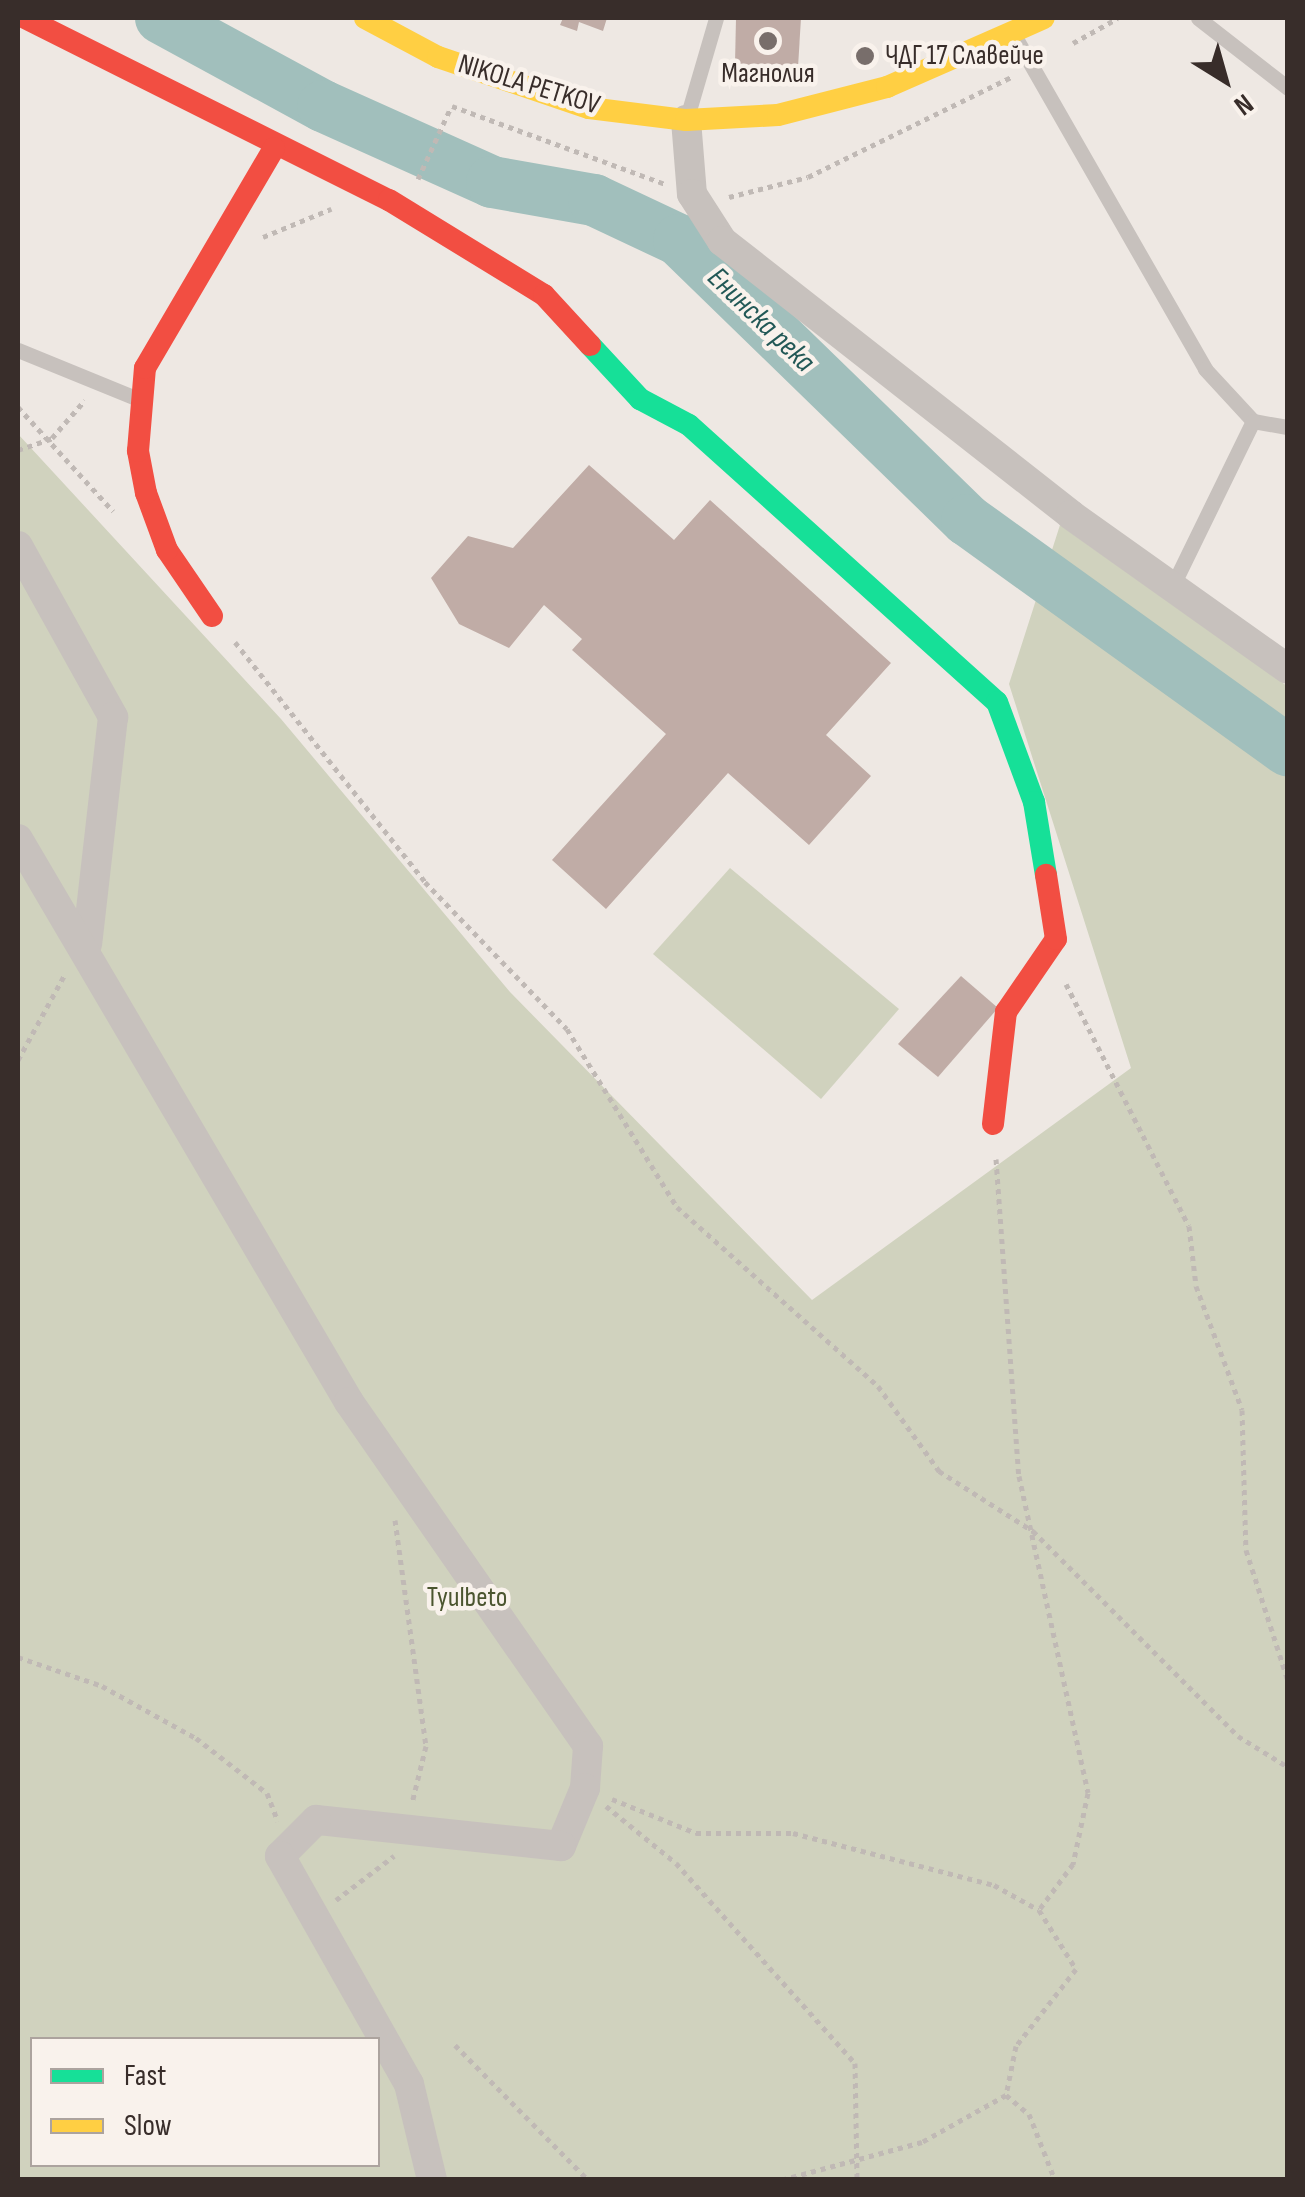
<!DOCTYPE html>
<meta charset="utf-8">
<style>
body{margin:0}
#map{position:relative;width:1305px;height:2197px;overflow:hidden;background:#eee8e3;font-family:"Sofia Sans Condensed",sans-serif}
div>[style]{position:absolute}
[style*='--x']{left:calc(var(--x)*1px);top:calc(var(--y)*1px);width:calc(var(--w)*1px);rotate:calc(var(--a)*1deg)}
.green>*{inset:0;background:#d0d2be}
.river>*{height:52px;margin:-26px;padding:0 26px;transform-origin:26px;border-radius:26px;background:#a1bfbc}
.building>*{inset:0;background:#c0aca6}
.path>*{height:5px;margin-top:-2.5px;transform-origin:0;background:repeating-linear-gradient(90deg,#c0b9b5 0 5px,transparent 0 10px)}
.lane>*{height:15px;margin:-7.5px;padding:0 7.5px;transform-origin:7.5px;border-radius:7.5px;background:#c7c1bd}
.street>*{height:30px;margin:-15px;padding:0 15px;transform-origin:15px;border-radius:15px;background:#c7c1bd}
.fast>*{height:22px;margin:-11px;padding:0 11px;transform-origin:11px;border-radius:11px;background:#16e098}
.slow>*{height:22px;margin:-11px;padding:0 11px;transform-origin:11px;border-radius:11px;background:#ffcf43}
.jam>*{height:22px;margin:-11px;padding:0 11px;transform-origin:11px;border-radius:11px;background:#f24e42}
.dots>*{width:28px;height:28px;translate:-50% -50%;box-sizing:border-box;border:5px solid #f9f2ec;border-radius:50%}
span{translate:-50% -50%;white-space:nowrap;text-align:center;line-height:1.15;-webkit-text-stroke:9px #f9f2ec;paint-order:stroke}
.poi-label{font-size:28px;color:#382d2a}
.left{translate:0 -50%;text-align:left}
.street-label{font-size:28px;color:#382d2a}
.park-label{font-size:28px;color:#4b552f}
.water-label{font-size:30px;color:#225856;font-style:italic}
.frame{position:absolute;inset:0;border:20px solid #382d2a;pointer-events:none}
.legend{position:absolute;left:30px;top:2037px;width:350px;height:130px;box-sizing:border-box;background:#f9f2ec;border:2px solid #aca39e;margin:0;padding:12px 18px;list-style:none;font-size:30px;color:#382d2a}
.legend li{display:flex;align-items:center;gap:20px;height:50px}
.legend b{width:50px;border:2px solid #aca39e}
.north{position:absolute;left:1175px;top:30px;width:100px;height:100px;-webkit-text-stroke:8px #f9f2ec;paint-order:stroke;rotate:143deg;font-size:28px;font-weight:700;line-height:40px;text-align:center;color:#382d2a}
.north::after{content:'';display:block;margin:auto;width:35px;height:45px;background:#382d2a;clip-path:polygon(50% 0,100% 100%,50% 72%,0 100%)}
</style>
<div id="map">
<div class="green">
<div style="clip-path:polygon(evenodd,18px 434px,281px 719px,510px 992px,812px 1300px,1131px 1068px,1009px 684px,1060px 525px,1287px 686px,1287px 2179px,18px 2179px,18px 434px,32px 2040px,378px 2040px,378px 2164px,32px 2164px,32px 2040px)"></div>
<div style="clip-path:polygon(730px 868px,899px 1009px,821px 1099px,653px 954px)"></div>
</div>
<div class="river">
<div style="--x:161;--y:18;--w:184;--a:28.5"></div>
<div style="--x:323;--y:106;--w:185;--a:24.2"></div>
<div style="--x:492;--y:182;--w:104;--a:10"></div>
<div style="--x:594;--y:200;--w:94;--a:25.2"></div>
<div style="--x:679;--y:240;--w:402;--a:44.2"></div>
<div style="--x:967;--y:520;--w:395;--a:35.7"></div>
</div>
<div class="building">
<div style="clip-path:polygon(563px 18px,607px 18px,603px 31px,579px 22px,577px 31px,560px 25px)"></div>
<div style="clip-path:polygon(736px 18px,801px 18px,798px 67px,735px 64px)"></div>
<div style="clip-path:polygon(589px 465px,674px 540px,710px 500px,891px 663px,826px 735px,871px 776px,809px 845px,728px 773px,606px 909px,552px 860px,666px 734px,572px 650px,582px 639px,544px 605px,509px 648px,459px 624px,431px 578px,468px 536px,513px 548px)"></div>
<div style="clip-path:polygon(961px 976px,998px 1008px,938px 1077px,898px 1044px)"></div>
</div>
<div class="path">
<div style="--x:1073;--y:43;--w:51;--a:-29.1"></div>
<div style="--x:452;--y:106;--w:227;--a:20.1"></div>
<div style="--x:418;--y:179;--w:79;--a:-65.4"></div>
<div style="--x:729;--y:197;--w:81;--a:-14.2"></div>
<div style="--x:808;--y:177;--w:226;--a:-26.2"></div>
<div style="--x:263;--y:237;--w:74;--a:-22.4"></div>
<div style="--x:18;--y:407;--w:141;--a:47.6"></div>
<div style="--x:18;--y:450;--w:36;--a:-19"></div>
<div style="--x:52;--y:438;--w:50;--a:-49"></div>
<div style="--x:235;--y:642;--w:306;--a:51.6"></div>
<div style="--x:425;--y:882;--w:204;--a:46"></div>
<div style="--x:567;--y:1029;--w:209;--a:58.3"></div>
<div style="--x:677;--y:1207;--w:269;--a:41.7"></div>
<div style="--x:878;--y:1386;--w:105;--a:54.3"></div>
<div style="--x:939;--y:1471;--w:112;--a:32.6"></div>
<div style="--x:1033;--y:1531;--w:290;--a:45"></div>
<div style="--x:1238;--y:1736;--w:59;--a:31.8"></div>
<div style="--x:1066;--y:984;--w:271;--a:63.1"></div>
<div style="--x:1189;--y:1226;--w:60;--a:83.3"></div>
<div style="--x:1196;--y:1286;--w:132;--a:69.6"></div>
<div style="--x:1242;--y:1410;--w:140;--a:88.4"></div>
<div style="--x:1246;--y:1550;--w:138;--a:72.2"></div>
<div style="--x:18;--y:1060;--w:96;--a:-61.3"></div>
<div style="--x:996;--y:1159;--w:318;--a:85.9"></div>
<div style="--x:1019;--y:1476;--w:324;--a:77.7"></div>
<div style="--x:1088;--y:1793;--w:73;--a:101.9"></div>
<div style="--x:1073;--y:1864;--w:57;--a:126.5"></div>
<div style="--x:395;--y:1520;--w:228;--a:82.2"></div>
<div style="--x:426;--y:1746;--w:59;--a:103.8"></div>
<div style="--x:18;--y:1657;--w:89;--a:19"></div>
<div style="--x:102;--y:1686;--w:107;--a:29"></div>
<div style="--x:196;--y:1738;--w:90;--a:37.8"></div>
<div style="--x:267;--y:1793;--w:30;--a:69"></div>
<div style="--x:612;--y:1799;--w:91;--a:22"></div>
<div style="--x:696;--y:1833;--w:97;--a:0"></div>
<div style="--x:793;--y:1833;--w:208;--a:14.5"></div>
<div style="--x:994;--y:1885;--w:51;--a:29.1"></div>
<div style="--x:1039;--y:1910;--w:70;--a:57.9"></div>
<div style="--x:1076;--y:1969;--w:98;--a:127.9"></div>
<div style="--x:1016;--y:2046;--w:50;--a:101.5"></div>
<div style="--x:1006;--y:2095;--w:96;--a:150.8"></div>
<div style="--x:922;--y:2142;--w:146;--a:164.9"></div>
<div style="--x:606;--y:1806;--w:90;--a:39.2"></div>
<div style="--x:676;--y:1863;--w:268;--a:48.2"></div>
<div style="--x:855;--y:2063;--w:117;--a:89"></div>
<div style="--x:336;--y:1900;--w:73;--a:-37.2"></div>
<div style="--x:455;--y:2045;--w:190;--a:45.4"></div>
<div style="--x:1006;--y:2095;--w:30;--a:40"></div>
<div style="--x:1029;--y:2114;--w:71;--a:68.5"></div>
</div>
<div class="lane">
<div style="--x:1198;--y:18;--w:114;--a:37.9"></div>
<div style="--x:1014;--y:35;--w:385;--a:60.2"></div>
<div style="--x:1205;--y:369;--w:71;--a:47.3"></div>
<div style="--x:1253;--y:421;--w:36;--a:10"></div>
<div style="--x:688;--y:114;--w:100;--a:-73.7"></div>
<div style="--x:18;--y:350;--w:130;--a:22.2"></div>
<div style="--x:1171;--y:589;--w:187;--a:-64"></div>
</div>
<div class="street">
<div style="--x:686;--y:120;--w:74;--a:85.4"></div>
<div style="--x:692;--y:194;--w:56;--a:57.4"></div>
<div style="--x:722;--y:241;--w:444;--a:38.1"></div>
<div style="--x:1071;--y:515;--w:266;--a:35.4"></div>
<div style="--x:18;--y:546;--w:196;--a:60.9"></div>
<div style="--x:113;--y:717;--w:228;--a:96.5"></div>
<div style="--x:18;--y:839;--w:653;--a:59.55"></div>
<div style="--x:349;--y:1402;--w:419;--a:55.2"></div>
<div style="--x:588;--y:1746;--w:42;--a:94.1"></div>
<div style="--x:585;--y:1788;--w:63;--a:112.5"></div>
<div style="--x:561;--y:1846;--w:246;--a:-173.9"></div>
<div style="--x:316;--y:1820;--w:51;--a:135"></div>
<div style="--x:280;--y:1856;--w:262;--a:60.5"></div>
<div style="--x:409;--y:2084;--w:99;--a:76.5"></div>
</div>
<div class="fast">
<div style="--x:590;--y:345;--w:74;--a:47.2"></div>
<div style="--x:640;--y:399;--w:55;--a:28"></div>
<div style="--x:689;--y:425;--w:414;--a:42"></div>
<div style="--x:997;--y:702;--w:107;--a:69.7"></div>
<div style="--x:1034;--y:802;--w:74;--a:80.7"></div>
</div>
<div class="slow">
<div style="--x:365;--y:18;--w:83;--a:28.1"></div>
<div style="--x:438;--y:57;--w:159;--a:18.7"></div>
<div style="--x:589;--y:108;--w:98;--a:7.1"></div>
<div style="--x:686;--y:120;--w:92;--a:-3.1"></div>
<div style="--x:778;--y:115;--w:113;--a:-14.4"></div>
<div style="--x:887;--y:87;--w:171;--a:-23.7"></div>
</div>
<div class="jam">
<div style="--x:25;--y:18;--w:407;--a:26.6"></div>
<div style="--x:389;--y:200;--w:182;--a:31.5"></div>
<div style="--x:544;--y:295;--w:68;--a:47.4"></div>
<div style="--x:212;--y:616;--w:80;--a:-124.3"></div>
<div style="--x:167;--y:550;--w:61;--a:-110.2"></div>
<div style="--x:146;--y:493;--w:43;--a:-100.8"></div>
<div style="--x:138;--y:451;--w:83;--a:-85.2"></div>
<div style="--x:145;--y:368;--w:255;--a:-59.6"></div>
<div style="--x:993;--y:1124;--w:113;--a:-83.4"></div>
<div style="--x:1006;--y:1012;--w:88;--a:-55.6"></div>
<div style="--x:1056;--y:939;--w:65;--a:-98.9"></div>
</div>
<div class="dots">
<div style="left:768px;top:41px;background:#786e6b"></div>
<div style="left:865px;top:56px;background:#786e6b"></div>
</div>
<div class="poi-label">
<span class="left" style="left:885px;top:56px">ЧДГ 17 Славейче</span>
<span style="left:768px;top:74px">Магнолия</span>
</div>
<div class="street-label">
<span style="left:529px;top:85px;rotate:17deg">NIKOLA PETKOV</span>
</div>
<div class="park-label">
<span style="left:467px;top:1598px">Tyulbeto</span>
</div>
<div class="water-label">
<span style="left:761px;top:320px;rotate:44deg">Енинска река</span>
</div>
<div class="frame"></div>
<ul class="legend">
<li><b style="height:12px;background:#16e098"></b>Fast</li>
<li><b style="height:12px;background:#ffcf43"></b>Slow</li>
</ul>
<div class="north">N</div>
</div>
